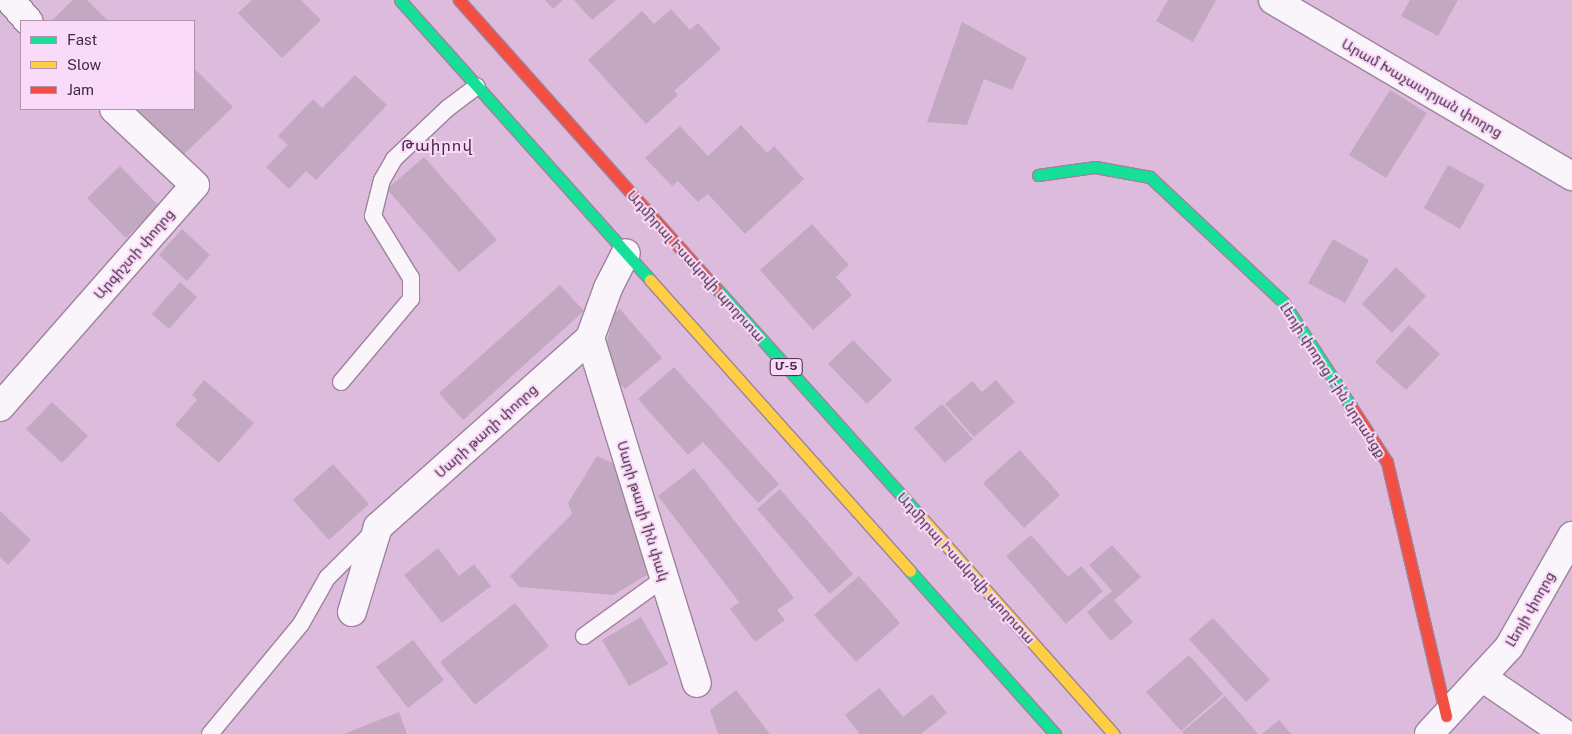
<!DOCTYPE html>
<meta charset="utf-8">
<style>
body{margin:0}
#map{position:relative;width:1572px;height:734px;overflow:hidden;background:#ddbbdc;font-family:"Public Sans","Noto Sans Armenian",sans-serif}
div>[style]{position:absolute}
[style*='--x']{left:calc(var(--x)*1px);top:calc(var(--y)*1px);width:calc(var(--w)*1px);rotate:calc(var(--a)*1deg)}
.building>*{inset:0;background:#c3a8c2}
.roads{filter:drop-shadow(1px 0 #9d839d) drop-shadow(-1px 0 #9d839d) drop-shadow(0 1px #9d839d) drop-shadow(0 -1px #9d839d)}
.lane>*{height:16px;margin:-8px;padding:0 8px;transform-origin:8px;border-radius:8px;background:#faf5fa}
.street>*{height:28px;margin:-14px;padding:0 14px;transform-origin:14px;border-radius:14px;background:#faf5fa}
.fast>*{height:11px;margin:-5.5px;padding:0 5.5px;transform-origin:5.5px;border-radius:5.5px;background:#16e098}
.slow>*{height:11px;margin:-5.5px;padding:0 5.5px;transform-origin:5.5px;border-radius:5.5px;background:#ffcf43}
.jam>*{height:11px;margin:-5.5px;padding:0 5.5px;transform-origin:5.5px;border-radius:5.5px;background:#f24e42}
span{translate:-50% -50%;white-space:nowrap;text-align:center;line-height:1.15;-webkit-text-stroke:4px #fadaf9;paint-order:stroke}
.shield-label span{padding:1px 4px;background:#fadaf9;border:1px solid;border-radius:4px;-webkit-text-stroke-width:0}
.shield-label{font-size:12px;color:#432942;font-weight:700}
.street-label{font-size:14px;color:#432942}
.quarter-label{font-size:16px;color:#432942;letter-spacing:1px}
.legend{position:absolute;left:20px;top:20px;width:175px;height:90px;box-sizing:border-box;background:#fadaf9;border:1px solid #b193b0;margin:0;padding:6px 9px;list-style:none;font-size:15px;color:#432942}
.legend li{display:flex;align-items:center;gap:10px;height:25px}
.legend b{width:25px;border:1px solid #b193b0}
</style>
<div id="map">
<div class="building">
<div style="clip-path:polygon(73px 0,87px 0,108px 21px,51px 21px)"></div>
<div style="clip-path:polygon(252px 0,301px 0,321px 20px,282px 58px,238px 13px)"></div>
<div style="clip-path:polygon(545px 0,563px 0,553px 9px)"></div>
<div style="clip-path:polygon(574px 0,616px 0,592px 20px)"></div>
<div style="clip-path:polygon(1168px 0,1216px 0,1193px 42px,1156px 21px)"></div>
<div style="clip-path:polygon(1410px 0,1458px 0,1438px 36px,1401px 16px)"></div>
<div style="clip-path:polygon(671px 9px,690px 30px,698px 23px,721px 49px,674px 91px,678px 95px,646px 124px,588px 60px,642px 11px,654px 24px)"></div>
<div style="clip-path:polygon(962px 22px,1027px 58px,1012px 90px,984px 79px,967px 125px,927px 122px)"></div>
<div style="clip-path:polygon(194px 68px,233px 107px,180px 158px,135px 112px,139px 109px,194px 109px)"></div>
<div style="clip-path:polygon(355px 75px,387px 105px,316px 180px,306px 171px,289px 189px,266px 167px,288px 145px,278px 136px,313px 99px,322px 108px)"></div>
<div style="clip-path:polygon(1390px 90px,1427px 113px,1386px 178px,1349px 155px)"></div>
<div style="clip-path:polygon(741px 125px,767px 153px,774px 146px,804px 179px,745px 234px,708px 194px,698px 202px,678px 181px,672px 186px,645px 158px,680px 126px,708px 156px)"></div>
<div style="clip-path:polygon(424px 157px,497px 240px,459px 272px,387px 189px)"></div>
<div style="clip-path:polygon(1448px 165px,1485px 185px,1460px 229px,1424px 208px)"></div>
<div style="clip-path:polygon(120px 166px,159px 206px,126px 238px,87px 198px)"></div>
<div style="clip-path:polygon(812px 224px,849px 265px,836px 277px,852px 295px,813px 330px,760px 270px)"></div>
<div style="clip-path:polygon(182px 229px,210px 255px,187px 281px,159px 255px)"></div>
<div style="clip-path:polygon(1333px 239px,1369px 260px,1345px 303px,1308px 283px)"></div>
<div style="clip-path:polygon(1396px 267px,1426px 296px,1392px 333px,1362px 304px)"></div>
<div style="clip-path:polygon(180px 282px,197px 297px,169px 329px,152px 314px)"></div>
<div style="clip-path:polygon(560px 285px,584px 311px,463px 420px,439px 393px)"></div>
<div style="clip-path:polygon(620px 309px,662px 358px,625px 389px,602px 363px,614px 313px)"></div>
<div style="clip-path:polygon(1409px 325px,1440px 354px,1406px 390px,1375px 362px)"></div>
<div style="clip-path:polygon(853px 340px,892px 380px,867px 404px,828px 364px)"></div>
<div style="clip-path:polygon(674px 367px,779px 484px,758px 503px,703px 442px,688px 455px,638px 399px)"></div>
<div style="clip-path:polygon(204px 380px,254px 423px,219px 463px,175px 425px,197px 400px,192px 395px)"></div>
<div style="clip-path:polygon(996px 380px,1015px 402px,974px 437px,945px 404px,972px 381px,982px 392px)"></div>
<div style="clip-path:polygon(52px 402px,88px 436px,62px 463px,26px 429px)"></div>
<div style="clip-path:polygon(942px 404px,973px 439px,945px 463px,914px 428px)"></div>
<div style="clip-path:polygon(1020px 450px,1060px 495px,1024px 528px,983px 483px)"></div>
<div style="clip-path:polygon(597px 456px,617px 465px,647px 575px,613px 595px,519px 587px,510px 576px,572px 514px,568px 503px)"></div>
<div style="clip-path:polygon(333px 464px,369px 504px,329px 540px,293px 500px)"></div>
<div style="clip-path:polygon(694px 468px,794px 598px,777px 610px,785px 620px,755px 642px,730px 609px,739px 602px,658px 496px)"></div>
<div style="clip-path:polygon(780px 489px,853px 574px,830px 594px,757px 509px)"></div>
<div style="clip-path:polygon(0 511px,31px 540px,8px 565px,0 557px)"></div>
<div style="clip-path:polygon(1031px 535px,1068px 577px,1081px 566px,1103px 591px,1066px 624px,1006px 556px)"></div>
<div style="clip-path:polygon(1112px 545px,1141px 577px,1114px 600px,1133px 622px,1111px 641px,1087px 612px,1112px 591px,1089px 565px)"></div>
<div style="clip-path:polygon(438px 548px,459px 576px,474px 564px,491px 586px,442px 623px,404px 575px)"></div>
<div style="clip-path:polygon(859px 576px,900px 623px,856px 662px,814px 615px)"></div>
<div style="clip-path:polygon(515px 603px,549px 646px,475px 705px,440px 662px)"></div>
<div style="clip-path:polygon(641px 617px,668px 664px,629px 686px,602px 640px)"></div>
<div style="clip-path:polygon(1213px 618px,1270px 680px,1246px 702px,1189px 639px)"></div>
<div style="clip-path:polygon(413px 640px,444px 680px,408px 708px,376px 667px)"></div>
<div style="clip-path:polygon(1189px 655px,1223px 694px,1181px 731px,1146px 692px)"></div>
<div style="clip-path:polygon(879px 688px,903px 717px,932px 694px,947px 713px,921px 734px,860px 734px,845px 715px)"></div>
<div style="clip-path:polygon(736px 690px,770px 734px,718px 734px,710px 710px)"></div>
<div style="clip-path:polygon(1225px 696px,1258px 734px,1184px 734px,1182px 732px)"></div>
<div style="clip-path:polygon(399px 712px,407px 734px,344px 734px)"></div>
<div style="clip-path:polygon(1279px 720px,1291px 734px,1262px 734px)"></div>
</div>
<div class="roads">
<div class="lane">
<div style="--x:341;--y:382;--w:109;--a:-49.9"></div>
<div style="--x:411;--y:299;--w:21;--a:-90"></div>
<div style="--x:411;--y:278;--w:73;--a:-121.5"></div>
<div style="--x:373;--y:216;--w:37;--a:-76"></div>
<div style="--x:382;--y:180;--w:24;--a:-60"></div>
<div style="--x:394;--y:159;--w:74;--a:-43.4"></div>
<div style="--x:448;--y:108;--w:36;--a:-37"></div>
<div style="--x:584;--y:636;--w:99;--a:-35.9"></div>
<div style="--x:210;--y:734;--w:143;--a:-50.4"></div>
<div style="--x:301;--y:624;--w:53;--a:-60.5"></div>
<div style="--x:327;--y:578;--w:65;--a:-45"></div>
</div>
<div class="street">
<div style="--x:10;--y:0;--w:28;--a:49"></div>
<div style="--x:1273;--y:0;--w:347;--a:30.5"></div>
<div style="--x:590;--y:338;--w:361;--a:72.8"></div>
<div style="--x:0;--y:407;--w:295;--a:-48.7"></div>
<div style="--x:195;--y:185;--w:111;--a:-136.8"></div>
<div style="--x:352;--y:612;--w:89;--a:-73"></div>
<div style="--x:378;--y:527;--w:284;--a:-41.7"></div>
<div style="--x:590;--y:338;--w:53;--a:-70.2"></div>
<div style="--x:608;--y:288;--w:39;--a:-63"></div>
<div style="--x:1483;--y:678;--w:99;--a:34.3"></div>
<div style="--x:1429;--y:734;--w:118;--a:-47.4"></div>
<div style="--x:1509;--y:647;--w:128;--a:-60.4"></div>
</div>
<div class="fast">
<div style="--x:400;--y:0;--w:375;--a:48.2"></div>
<div style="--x:1038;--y:175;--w:58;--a:-8"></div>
<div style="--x:1095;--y:167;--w:56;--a:10.3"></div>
<div style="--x:1150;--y:177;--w:183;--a:43.2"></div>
<div style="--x:1283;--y:302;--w:126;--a:56.9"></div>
<div style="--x:716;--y:288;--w:307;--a:48.2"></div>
<div style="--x:910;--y:571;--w:218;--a:48.3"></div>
</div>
<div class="slow">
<div style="--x:650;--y:280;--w:390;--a:48.2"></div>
<div style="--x:921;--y:517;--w:290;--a:48.4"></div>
</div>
<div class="jam">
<div style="--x:459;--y:0;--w:386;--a:48.3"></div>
<div style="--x:1352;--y:408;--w:64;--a:57.1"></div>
<div style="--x:1387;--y:462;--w:261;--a:76.9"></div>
</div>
</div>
<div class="shield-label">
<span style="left:786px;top:367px">Մ-5</span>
</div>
<div class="street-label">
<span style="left:1422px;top:88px;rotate:30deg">Արամ Խաչատրյան փողոց</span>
<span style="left:134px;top:254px;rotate:-49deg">Արգիշտի փողոց</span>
<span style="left:696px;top:266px;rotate:48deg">Ադմիրալ Իսակովի պողոտա</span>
<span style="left:1333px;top:380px;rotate:57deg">Լեոյի փողոց 1-ին նրբանցք</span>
<span style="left:486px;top:431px;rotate:-42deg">Սարի թաղի փողոց</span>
<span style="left:643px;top:511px;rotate:73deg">Սարի թաղի 1ին փակ</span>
<span style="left:966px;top:568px;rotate:48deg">Ադմիրալ Իսակովի պողոտա</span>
<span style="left:1530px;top:609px;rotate:-60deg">Լեոյի փողոց</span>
</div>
<div class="quarter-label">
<span style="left:437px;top:146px">Թաիրով</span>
</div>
<ul class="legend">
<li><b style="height:6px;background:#16e098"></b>Fast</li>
<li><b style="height:6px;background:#ffcf43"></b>Slow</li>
<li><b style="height:6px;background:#f24e42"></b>Jam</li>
</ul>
</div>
